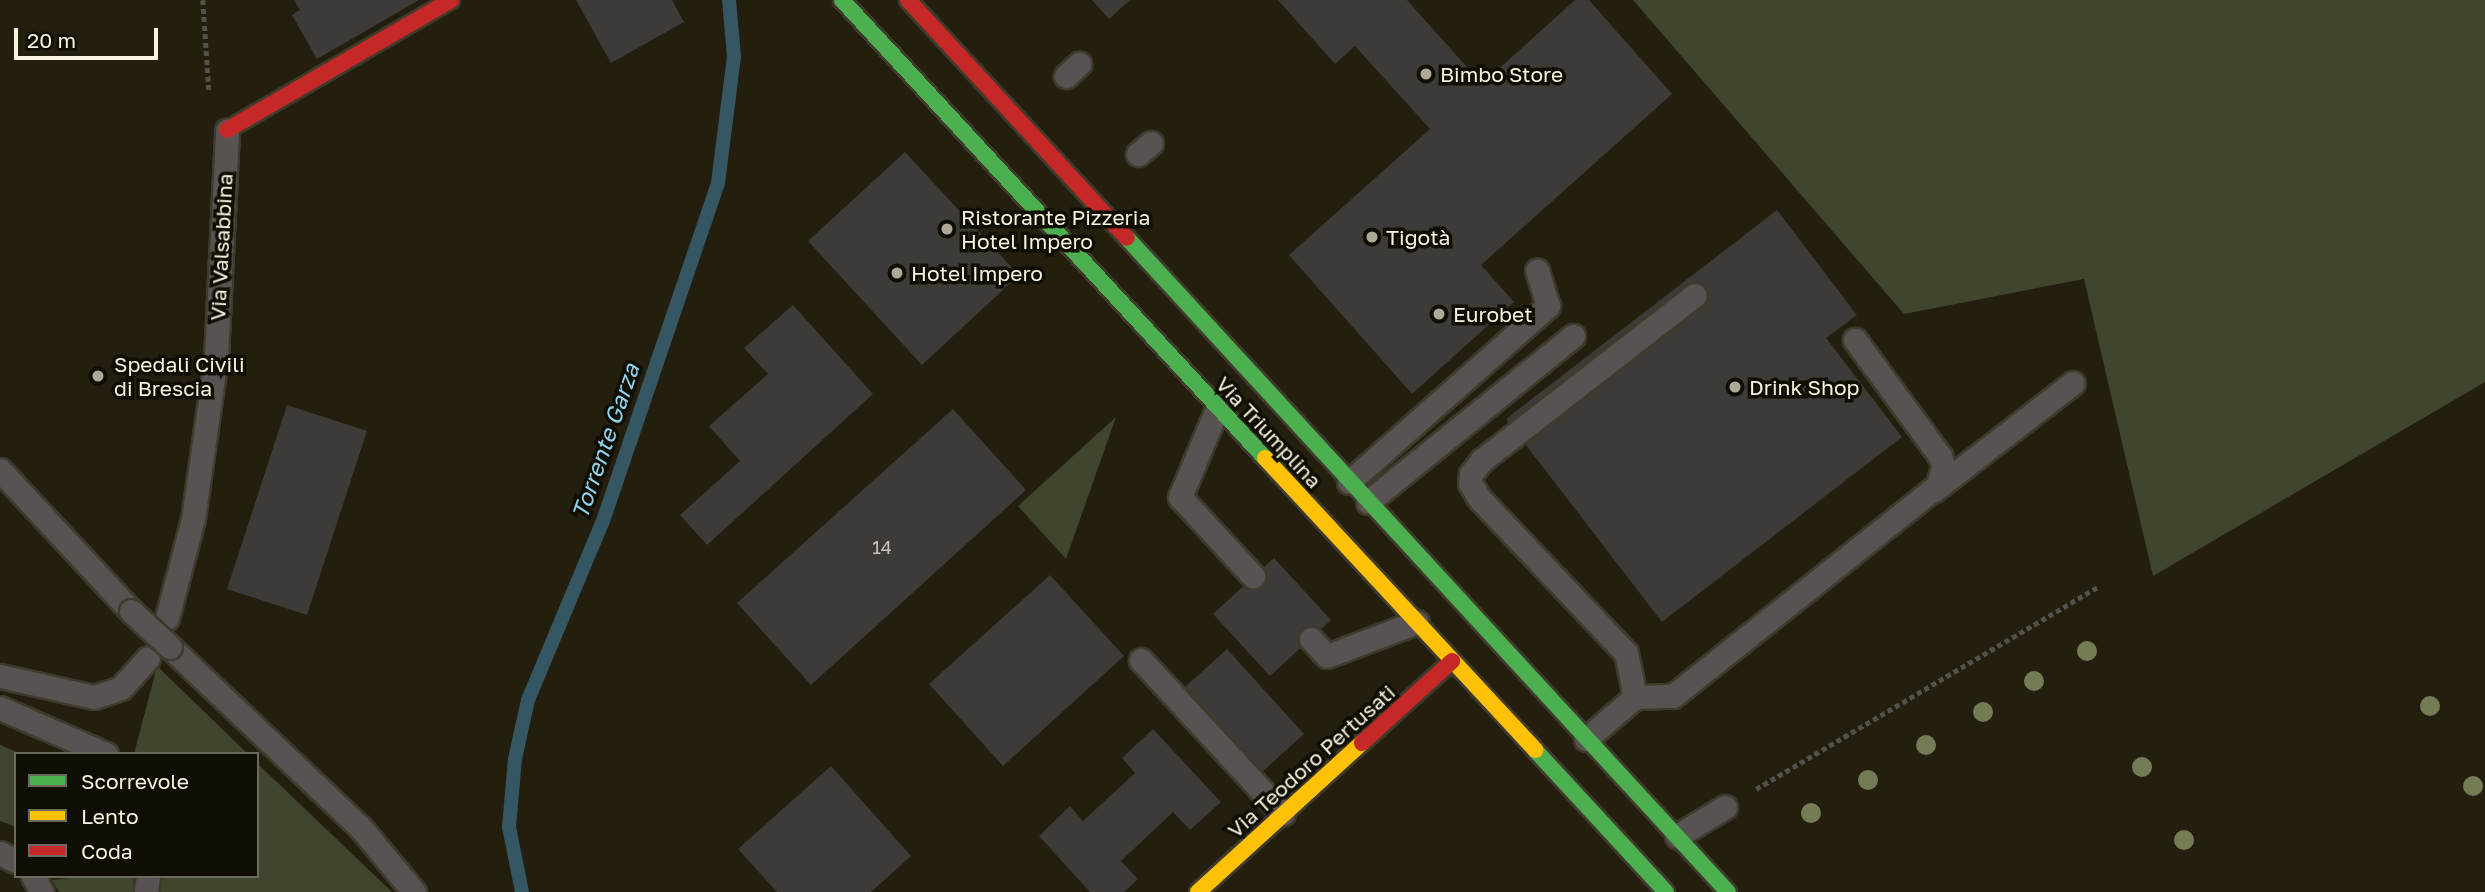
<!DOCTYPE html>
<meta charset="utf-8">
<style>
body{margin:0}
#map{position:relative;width:2485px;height:892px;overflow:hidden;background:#231e0d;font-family:"Golos Text",sans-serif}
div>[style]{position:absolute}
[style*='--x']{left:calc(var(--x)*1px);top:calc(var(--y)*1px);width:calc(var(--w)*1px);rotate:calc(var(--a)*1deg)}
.green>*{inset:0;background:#40462d}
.stream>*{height:14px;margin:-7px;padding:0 7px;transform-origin:7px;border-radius:7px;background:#355663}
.building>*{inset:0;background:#3d3a38}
.path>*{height:4.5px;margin-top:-2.25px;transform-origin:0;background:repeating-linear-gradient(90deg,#54514d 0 5px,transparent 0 8.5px)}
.roads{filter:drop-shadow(2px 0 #3f3b2c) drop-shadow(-2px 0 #3f3b2c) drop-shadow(0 2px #3f3b2c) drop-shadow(0 -2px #3f3b2c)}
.lane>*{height:23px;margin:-11.5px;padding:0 11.5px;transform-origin:11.5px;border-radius:11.5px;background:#585352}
.fast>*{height:16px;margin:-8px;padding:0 8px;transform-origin:8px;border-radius:8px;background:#4caf50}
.slow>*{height:16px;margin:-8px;padding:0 8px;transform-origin:8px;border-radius:8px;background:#ffc107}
.jam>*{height:16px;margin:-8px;padding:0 8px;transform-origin:8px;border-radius:8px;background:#c62828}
.bridges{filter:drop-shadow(2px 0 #3f3b2c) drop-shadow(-2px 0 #3f3b2c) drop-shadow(0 2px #3f3b2c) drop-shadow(0 -2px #3f3b2c)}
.lane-bridge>*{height:23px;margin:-11.5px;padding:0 11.5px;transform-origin:11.5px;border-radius:11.5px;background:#585352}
.trees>*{width:20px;height:20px;margin:-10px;border-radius:50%;background:#747c56}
.dots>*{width:19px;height:19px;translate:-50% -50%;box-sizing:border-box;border:4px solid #100e03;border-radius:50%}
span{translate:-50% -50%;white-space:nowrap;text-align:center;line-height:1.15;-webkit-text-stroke:7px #100e03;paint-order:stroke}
.number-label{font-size:18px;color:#c8c5b7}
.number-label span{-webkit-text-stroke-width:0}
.poi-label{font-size:21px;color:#f7f3e1}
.left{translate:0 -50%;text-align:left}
.street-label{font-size:21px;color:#f7f3e1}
.water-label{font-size:23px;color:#8fd4ef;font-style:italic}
.legend{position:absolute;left:14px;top:752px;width:245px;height:126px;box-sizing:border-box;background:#100e03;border:2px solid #6c6a5c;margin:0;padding:9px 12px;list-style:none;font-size:21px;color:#f7f3e1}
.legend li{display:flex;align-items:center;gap:14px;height:35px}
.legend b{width:35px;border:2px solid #6c6a5c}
.scale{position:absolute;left:14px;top:28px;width:144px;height:32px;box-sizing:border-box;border:4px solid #f7f3e1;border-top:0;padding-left:9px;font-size:21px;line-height:24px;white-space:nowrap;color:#f7f3e1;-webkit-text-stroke:5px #100e03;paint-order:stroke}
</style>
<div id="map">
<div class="green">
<div style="clip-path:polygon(1633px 0,2485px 0,2485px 382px,2153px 576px,2084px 279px,1904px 314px)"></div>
<div style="clip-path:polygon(1116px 417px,1066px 559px,1018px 506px)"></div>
<div style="clip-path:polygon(157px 666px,248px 754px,134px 754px)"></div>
<div style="clip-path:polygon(0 745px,22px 754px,16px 754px,16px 827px,0 821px)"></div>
<div style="clip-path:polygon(257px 763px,392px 892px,159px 892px,161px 876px,257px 876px)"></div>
<div style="clip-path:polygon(84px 876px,134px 876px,133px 892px,59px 892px,52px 880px)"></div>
</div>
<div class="stream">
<div style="--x:522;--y:892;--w:66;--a:-101.3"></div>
<div style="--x:509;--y:827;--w:68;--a:-85"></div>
<div style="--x:515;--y:759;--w:60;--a:-77.6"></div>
<div style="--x:528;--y:700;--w:194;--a:-67.3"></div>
<div style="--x:603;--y:521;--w:357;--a:-71.2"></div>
<div style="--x:718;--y:183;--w:127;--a:-82.8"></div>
<div style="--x:734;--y:57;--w:57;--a:-95"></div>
</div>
<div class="building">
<div style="clip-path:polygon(294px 0,419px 0,317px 59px,292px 15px,300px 10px)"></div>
<div style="clip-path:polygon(576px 0,672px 0,684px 22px,611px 63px)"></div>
<div style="clip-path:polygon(1092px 0,1130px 0,1109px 19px)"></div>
<div style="clip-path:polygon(1278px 0,1407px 0,1482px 84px,1575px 0,1589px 0,1672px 94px,1481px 265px,1514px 302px,1412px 394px,1289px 255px,1430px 129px,1355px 46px,1335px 64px)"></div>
<div style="clip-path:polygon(905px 152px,1019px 275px,922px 365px,808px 241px)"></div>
<div style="clip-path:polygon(1777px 210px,1857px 315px,1826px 338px,1902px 437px,1662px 622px,1506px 419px)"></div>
<div style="clip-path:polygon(793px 305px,873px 394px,707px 545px,680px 515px,740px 461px,709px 426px,768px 374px,744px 348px)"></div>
<div style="clip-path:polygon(287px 405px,367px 431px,307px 615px,227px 589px)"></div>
<div style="clip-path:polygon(953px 409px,1026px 490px,811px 685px,737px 603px)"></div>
<div style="clip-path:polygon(1274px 558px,1331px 620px,1270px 676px,1213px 614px)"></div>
<div style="clip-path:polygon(1050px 575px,1124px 656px,1003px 766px,929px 684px)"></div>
<div style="clip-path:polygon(1227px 649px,1304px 734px,1262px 772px,1185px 687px)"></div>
<div style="clip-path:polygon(1153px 729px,1221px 802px,1190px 830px,1173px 812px,1121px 861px,1138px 879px,1124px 892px,1090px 892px,1039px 836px,1070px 806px,1083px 821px,1135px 773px,1122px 758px)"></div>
<div style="clip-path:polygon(831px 766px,911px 856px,871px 892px,777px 892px,738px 849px)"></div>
</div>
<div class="path">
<div style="--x:203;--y:0;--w:90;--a:86.2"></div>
<div style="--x:1756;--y:789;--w:399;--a:-30.6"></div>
</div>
<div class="roads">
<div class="lane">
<div style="--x:1066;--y:76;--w:18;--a:-43"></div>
<div style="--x:1138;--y:154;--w:17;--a:-40"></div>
<div style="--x:1218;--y:407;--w:98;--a:112.9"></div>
<div style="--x:1180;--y:497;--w:108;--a:47.3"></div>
<div style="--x:0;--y:470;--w:192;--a:47.1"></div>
<div style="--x:1349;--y:482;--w:266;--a:-41.5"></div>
<div style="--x:1548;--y:306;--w:37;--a:-107"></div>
<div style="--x:1934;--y:490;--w:175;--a:-37.6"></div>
<div style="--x:1368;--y:502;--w:264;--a:-39"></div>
<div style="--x:167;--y:618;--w:102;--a:-75.3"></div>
<div style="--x:193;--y:519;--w:163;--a:-81.9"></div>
<div style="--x:216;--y:358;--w:228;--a:-87.2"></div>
<div style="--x:1311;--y:639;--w:23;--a:47"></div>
<div style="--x:1327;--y:656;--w:96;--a:-20.7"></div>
<div style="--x:170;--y:647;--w:262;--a:43.5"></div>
<div style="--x:360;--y:827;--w:85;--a:50.3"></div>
<div style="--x:1141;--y:660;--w:209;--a:47.3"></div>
<div style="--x:0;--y:676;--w:96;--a:12.6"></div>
<div style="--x:94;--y:697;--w:28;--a:-18"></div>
<div style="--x:121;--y:688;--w:40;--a:-48"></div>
<div style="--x:1635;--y:697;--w:45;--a:-101.6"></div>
<div style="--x:1626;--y:653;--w:214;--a:-133.5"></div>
<div style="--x:1479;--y:498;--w:17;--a:-121"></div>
<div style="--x:1470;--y:483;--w:9;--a:-84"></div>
<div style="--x:1471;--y:474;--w:18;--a:-52"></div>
<div style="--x:1482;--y:460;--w:269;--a:-37.8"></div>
<div style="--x:0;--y:708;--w:116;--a:23.5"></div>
<div style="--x:1586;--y:739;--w:65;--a:-40.6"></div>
<div style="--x:1635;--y:697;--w:38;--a:-2"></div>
<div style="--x:1673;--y:696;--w:339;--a:-38.5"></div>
<div style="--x:1938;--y:485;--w:20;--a:-75"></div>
<div style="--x:1943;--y:466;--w:10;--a:-107"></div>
<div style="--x:1940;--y:456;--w:144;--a:-126.2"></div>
<div style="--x:1677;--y:836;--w:56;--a:-31.1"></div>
<div style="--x:0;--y:853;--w:18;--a:27"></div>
<div style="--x:33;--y:876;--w:18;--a:61"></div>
<div style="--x:146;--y:892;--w:16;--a:-83"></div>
</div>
<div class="fast">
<div style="--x:842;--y:0;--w:623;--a:47.28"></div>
<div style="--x:1127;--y:238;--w:888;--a:47.42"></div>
<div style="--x:1535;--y:750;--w:193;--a:47.3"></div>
</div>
<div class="slow">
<div style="--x:1265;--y:458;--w:398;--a:47.2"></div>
<div style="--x:1198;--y:892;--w:222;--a:-42.3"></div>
</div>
<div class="jam">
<div style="--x:908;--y:0;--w:323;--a:47.4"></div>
<div style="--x:227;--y:130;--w:259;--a:-30.1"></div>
<div style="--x:1362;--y:743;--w:122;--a:-42.3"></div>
</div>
</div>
<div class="bridges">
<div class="lane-bridge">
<div style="--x:131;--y:611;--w:53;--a:42.7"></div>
</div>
</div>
<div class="trees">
<div style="left:2087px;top:651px"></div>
<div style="left:2034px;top:681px"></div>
<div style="left:2430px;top:706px"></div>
<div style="left:1983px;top:712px"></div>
<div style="left:1926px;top:745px"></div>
<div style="left:2142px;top:767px"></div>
<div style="left:1868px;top:780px"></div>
<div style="left:2473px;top:786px"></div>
<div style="left:1811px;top:813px"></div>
<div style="left:2184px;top:840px"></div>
</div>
<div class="dots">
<div style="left:1426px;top:74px;background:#ada897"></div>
<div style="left:947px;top:229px;background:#ada897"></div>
<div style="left:1372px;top:237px;background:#ada897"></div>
<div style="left:897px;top:273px;background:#ada897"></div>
<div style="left:1439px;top:314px;background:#ada897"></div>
<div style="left:98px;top:376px;background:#ada897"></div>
<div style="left:1735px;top:387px;background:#ada897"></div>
</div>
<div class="number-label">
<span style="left:882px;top:547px">14</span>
</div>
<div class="poi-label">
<span class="left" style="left:1440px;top:74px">Bimbo Store</span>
<span class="left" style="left:961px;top:229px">Ristorante Pizzeria<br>Hotel Impero</span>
<span class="left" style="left:1386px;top:237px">Tigotà</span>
<span class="left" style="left:911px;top:273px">Hotel Impero</span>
<span class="left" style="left:1453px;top:314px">Eurobet</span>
<span class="left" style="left:114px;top:376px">Spedali Civili<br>di Brescia</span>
<span class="left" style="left:1749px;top:387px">Drink Shop</span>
</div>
<div class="street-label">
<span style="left:221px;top:247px;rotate:-87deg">Via Valsabbina</span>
<span style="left:1269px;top:432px;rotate:47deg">Via Triumplina</span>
<span style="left:1311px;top:761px;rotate:-42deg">Via Teodoro Pertusati</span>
</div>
<div class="water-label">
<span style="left:605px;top:441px;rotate:-71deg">Torrente Garza</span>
</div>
<ul class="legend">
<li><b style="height:9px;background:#4caf50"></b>Scorrevole</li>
<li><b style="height:9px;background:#ffc107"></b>Lento</li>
<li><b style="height:9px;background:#c62828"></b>Coda</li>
</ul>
<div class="scale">20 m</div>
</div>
